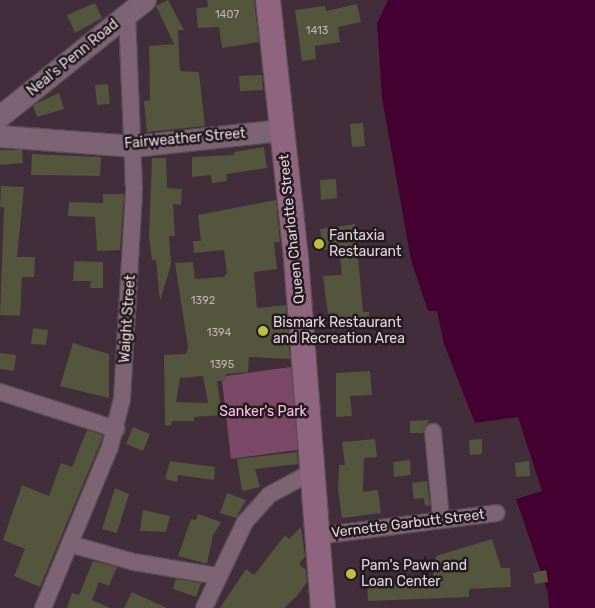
<!DOCTYPE html>
<style>
body{margin:0}
#map{position:relative;width:595px;height:608px;overflow:hidden;background:#422d3a;font-family:Rubik,sans-serif}
div>[style]{position:absolute}
[style*='--x']{left:calc(var(--x)*1px);top:calc(var(--y)*1px);width:calc(var(--w)*1px);rotate:calc(var(--a)*1deg)}
.green>*{inset:0;background:#7b4867}
.water>*{inset:0;background:#430030}
.building>*{inset:0;background:#53553d}
.roads{filter:drop-shadow(1px 0 #5c4b55) drop-shadow(-1px 0 #5c4b55) drop-shadow(0 1px #5c4b55) drop-shadow(0 -1px #5c4b55)}
.minor>*{height:16px;margin:-8px;padding:0 8px;transform-origin:8px;border-radius:8px;background:#7c6472}
.tertiary>*{height:21px;margin:-10.5px;padding:0 10.5px;transform-origin:10.5px;border-radius:10.5px;background:#7c6472}
.secondary>*{height:24px;margin:-12px;padding:0 12px;transform-origin:12px;border-radius:12px;background:#8e647e}
.dots>*{width:14px;height:14px;translate:-50% -50%;box-sizing:border-box;border:2px solid #23191f;border-radius:50%}
span{translate:-50% -50%;white-space:nowrap;text-align:center;line-height:1.15;-webkit-text-stroke:5px #23191f;paint-order:stroke}
.number-label{font-size:11px;color:#bfb5b4}
.number-label span{-webkit-text-stroke-width:0}
.street-label{font-size:14px;color:#e3d5dc}
.poi-label{font-size:14px;color:#e3d5dc}
.left{translate:0 -50%;text-align:left}
.park-label{font-size:14px;color:#ffc0e5}
</style>
<div id="map">
<div class="green">
<div style="clip-path:polygon(298px 366px,304px 449px,231px 459px,222px 381px,226px 376px)"></div>
</div>
<div class="water">
<div style="clip-path:polygon(388px 0,595px 0,595px 608px,549px 608px,548px 593px,516px 499px,542px 491px,518px 417px,475px 423px,444px 344px,437px 311px,428px 311px,411px 260px,382px 98px,377px 23px)"></div>
</div>
<div class="building">
<div style="clip-path:polygon(168px 0,184px 30px,178px 30px,180px 71px,199px 72px,205px 126px,147px 132px,144px 101px,150px 100px,149px 46px,174px 44px,156px 6px)"></div>
<div style="clip-path:polygon(207px 0,254px 0,259px 42px,222px 48px,219px 27px,198px 28px,196px 8px,208px 7px)"></div>
<div style="clip-path:polygon(95px 3px,102px 18px,75px 33px,67px 15px)"></div>
<div style="clip-path:polygon(357px 4px,361px 22px,338px 27px,340px 42px,315px 46px,316px 59px,302px 61px,295px 10px,325px 6px,326px 11px)"></div>
<div style="clip-path:polygon(262px 75px,263px 90px,240px 91px,239px 76px)"></div>
<div style="clip-path:polygon(108px 84px,110px 104px,97px 105px,95px 85px)"></div>
<div style="clip-path:polygon(59px 93px,64px 109px,37px 117px,33px 105px)"></div>
<div style="clip-path:polygon(363px 123px,365px 146px,352px 147px,350px 124px)"></div>
<div style="clip-path:polygon(264px 147px,267px 168px,226px 174px,227px 181px,212px 183px,211px 175px,192px 177px,192px 157px,234px 155px,234px 152px)"></div>
<div style="clip-path:polygon(0 150px,22px 150px,23px 163px,0 165px)"></div>
<div style="clip-path:polygon(32px 154px,101px 157px,100px 176px,31px 175px)"></div>
<div style="clip-path:polygon(152px 158px,166px 158px,167px 188px,182px 189px,181px 205px,173px 204px,175px 236px,169px 236px,171px 264px,160px 301px,156px 260px,152px 260px,149px 237px)"></div>
<div style="clip-path:polygon(336px 179px,337px 198px,321px 200px,320px 180px)"></div>
<div style="clip-path:polygon(1px 186px,24px 187px,17px 257px,35px 257px,34px 277px,22px 277px,20px 316px,0 315px,4px 207px,0 207px)"></div>
<div style="clip-path:polygon(103px 194px,124px 194px,120px 250px,97px 251px,95px 217px,68px 216px,69px 202px,103px 203px)"></div>
<div style="clip-path:polygon(evenodd,276px 200px,280px 242px,274px 242px,277px 269px,254px 272px,257px 308px,286px 305px,290px 359px,249px 357px,248px 372px,226px 374px,225px 381px,217px 381px,222px 415px,194px 417px,194px 421px,172px 421px,171px 426px,165px 425px,164px 355px,186px 354px,188px 347px,175px 263px,193px 262px,195px 279px,223px 277px,227px 273px,224px 250px,194px 253px,193px 241px,201px 241px,198px 215px,276px 200px,203px 376px,208px 403px,176px 402px,180px 378px,203px 376px)"></div>
<div style="clip-path:polygon(355px 224px,363px 312px,369px 312px,370px 328px,330px 330px,323px 276px,342px 275px,339px 248px,323px 250px,320px 229px)"></div>
<div style="clip-path:polygon(74px 261px,103px 262px,103px 288px,90px 288px,91px 281px,73px 281px)"></div>
<div style="clip-path:polygon(33px 328px,48px 330px,46px 345px,31px 344px)"></div>
<div style="clip-path:polygon(73px 343px,109px 354px,109px 398px,60px 386px)"></div>
<div style="clip-path:polygon(0 353px,16px 355px,14px 371px,0 369px)"></div>
<div style="clip-path:polygon(370px 371px,372px 395px,350px 396px,352px 416px,336px 417px,336px 373px)"></div>
<div style="clip-path:polygon(429px 420px,423px 433px,410px 433px,410px 421px)"></div>
<div style="clip-path:polygon(133px 427px,150px 434px,143px 451px,126px 444px)"></div>
<div style="clip-path:polygon(87px 430px,103px 435px,100px 444px,40px 587px,14px 576px,25px 549px,3px 540px,22px 485px,49px 496px,61px 463px,72px 467px)"></div>
<div style="clip-path:polygon(375px 439px,377px 457px,364px 458px,363px 492px,378px 490px,381px 513px,342px 518px,338px 489px,339px 465px,345px 465px,342px 442px)"></div>
<div style="clip-path:polygon(482px 439px,482px 454px,470px 455px,469px 440px)"></div>
<div style="clip-path:polygon(297px 452px,298px 464px,255px 469px,260px 487px,242px 491px,237px 459px)"></div>
<div style="clip-path:polygon(410px 460px,411px 475px,394px 477px,393px 462px)"></div>
<div style="clip-path:polygon(170px 461px,215px 467px,214px 480px,178px 475px,177px 482px,165px 479px)"></div>
<div style="clip-path:polygon(529px 461px,530px 476px,516px 477px,515px 463px)"></div>
<div style="clip-path:polygon(427px 481px,430px 505px,425px 506px,424px 498px,414px 499px,412px 483px)"></div>
<div style="clip-path:polygon(115px 488px,129px 494px,117px 533px,102px 529px)"></div>
<div style="clip-path:polygon(227px 493px,246px 500px,236px 518px,220px 513px)"></div>
<div style="clip-path:polygon(143px 510px,170px 516px,166px 532px,140px 531px)"></div>
<div style="clip-path:polygon(198px 514px,221px 522px,213px 535px,207px 564px,178px 556px,191px 519px,196px 520px)"></div>
<div style="clip-path:polygon(301px 527px,305px 557px,299px 564px,306px 570px,307px 582px,297px 596px,284px 608px,220px 608px,246px 569px,254px 575px,285px 535px,289px 539px)"></div>
<div style="clip-path:polygon(492px 539px,501px 568px,510px 568px,511px 587px,469px 589px,469px 597px,368px 601px,367px 583px,433px 578px,436px 556px)"></div>
<div style="clip-path:polygon(93px 561px,117px 567px,109px 586px,99px 582px,92px 600px,110px 608px,67px 608px,72px 593px,79px 595px)"></div>
<div style="clip-path:polygon(546px 570px,548px 582px,535px 584px,533px 573px)"></div>
<div style="clip-path:polygon(176px 579px,201px 583px,196px 597px,173px 589px)"></div>
<div style="clip-path:polygon(132px 592px,167px 608px,124px 608px)"></div>
</div>
<div class="roads">
<div class="minor">
<div style="--x:0;--y:392;--w:122;--a:17.7"></div>
<div style="--x:433;--y:432;--w:87;--a:84.7"></div>
<div style="--x:318;--y:536;--w:180;--a:-7.3"></div>
<div style="--x:70;--y:544;--w:66;--a:15.7"></div>
<div style="--x:134;--y:562;--w:85;--a:9.5"></div>
<div style="--x:43;--y:608;--w:174;--a:-67.4"></div>
<div style="--x:110;--y:447;--w:49;--a:-76"></div>
<div style="--x:122;--y:399;--w:211;--a:-86.7"></div>
<div style="--x:134;--y:188;--w:174;--a:-92.3"></div>
<div style="--x:204;--y:608;--w:95;--a:-64.5"></div>
<div style="--x:245;--y:522;--w:36;--a:-48"></div>
<div style="--x:269;--y:495;--w:49;--a:-28.1"></div>
</div>
<div class="tertiary">
<div style="--x:0;--y:116;--w:186;--a:-38.7"></div>
<div style="--x:0;--y:136;--w:134;--a:4.3"></div>
<div style="--x:134;--y:146;--w:148;--a:-6.2"></div>
</div>
<div class="secondary">
<div style="--x:268;--y:0;--w:260;--a:83.8"></div>
<div style="--x:296;--y:258;--w:351;--a:85.6"></div>
</div>
</div>
<div class="dots">
<div style="left:319px;top:244px;background:#bbc045"></div>
<div style="left:263px;top:331px;background:#bbc045"></div>
<div style="left:351px;top:574px;background:#bbc045"></div>
</div>
<div class="number-label">
<span style="left:227px;top:15px">1407</span>
<span style="left:317px;top:31px">1413</span>
<span style="left:203px;top:301px">1392</span>
<span style="left:219px;top:333px">1394</span>
<span style="left:222px;top:365px">1395</span>
</div>
<div class="street-label">
<span style="left:73px;top:58px;rotate:-39deg">Neal's Penn Road</span>
<span style="left:185px;top:139px;rotate:-5deg">Fairweather Street</span>
<span style="left:292px;top:229px;rotate:-96deg">Queen Charlotte Street</span>
<span style="left:128px;top:319px;rotate:-86deg">Waight Street</span>
<span style="left:408px;top:524px;rotate:-7deg">Vernette Garbutt Street</span>
</div>
<div class="poi-label">
<span class="left" style="left:329px;top:244px">Fantaxia<br>Restaurant</span>
<span class="left" style="left:273px;top:331px">Bismark Restaurant<br>and Recreation Area</span>
<span class="left" style="left:361px;top:574px">Pam's Pawn and<br>Loan Center</span>
</div>
<div class="park-label">
<span style="left:263px;top:412px">Sanker's Park</span>
</div>
</div>
